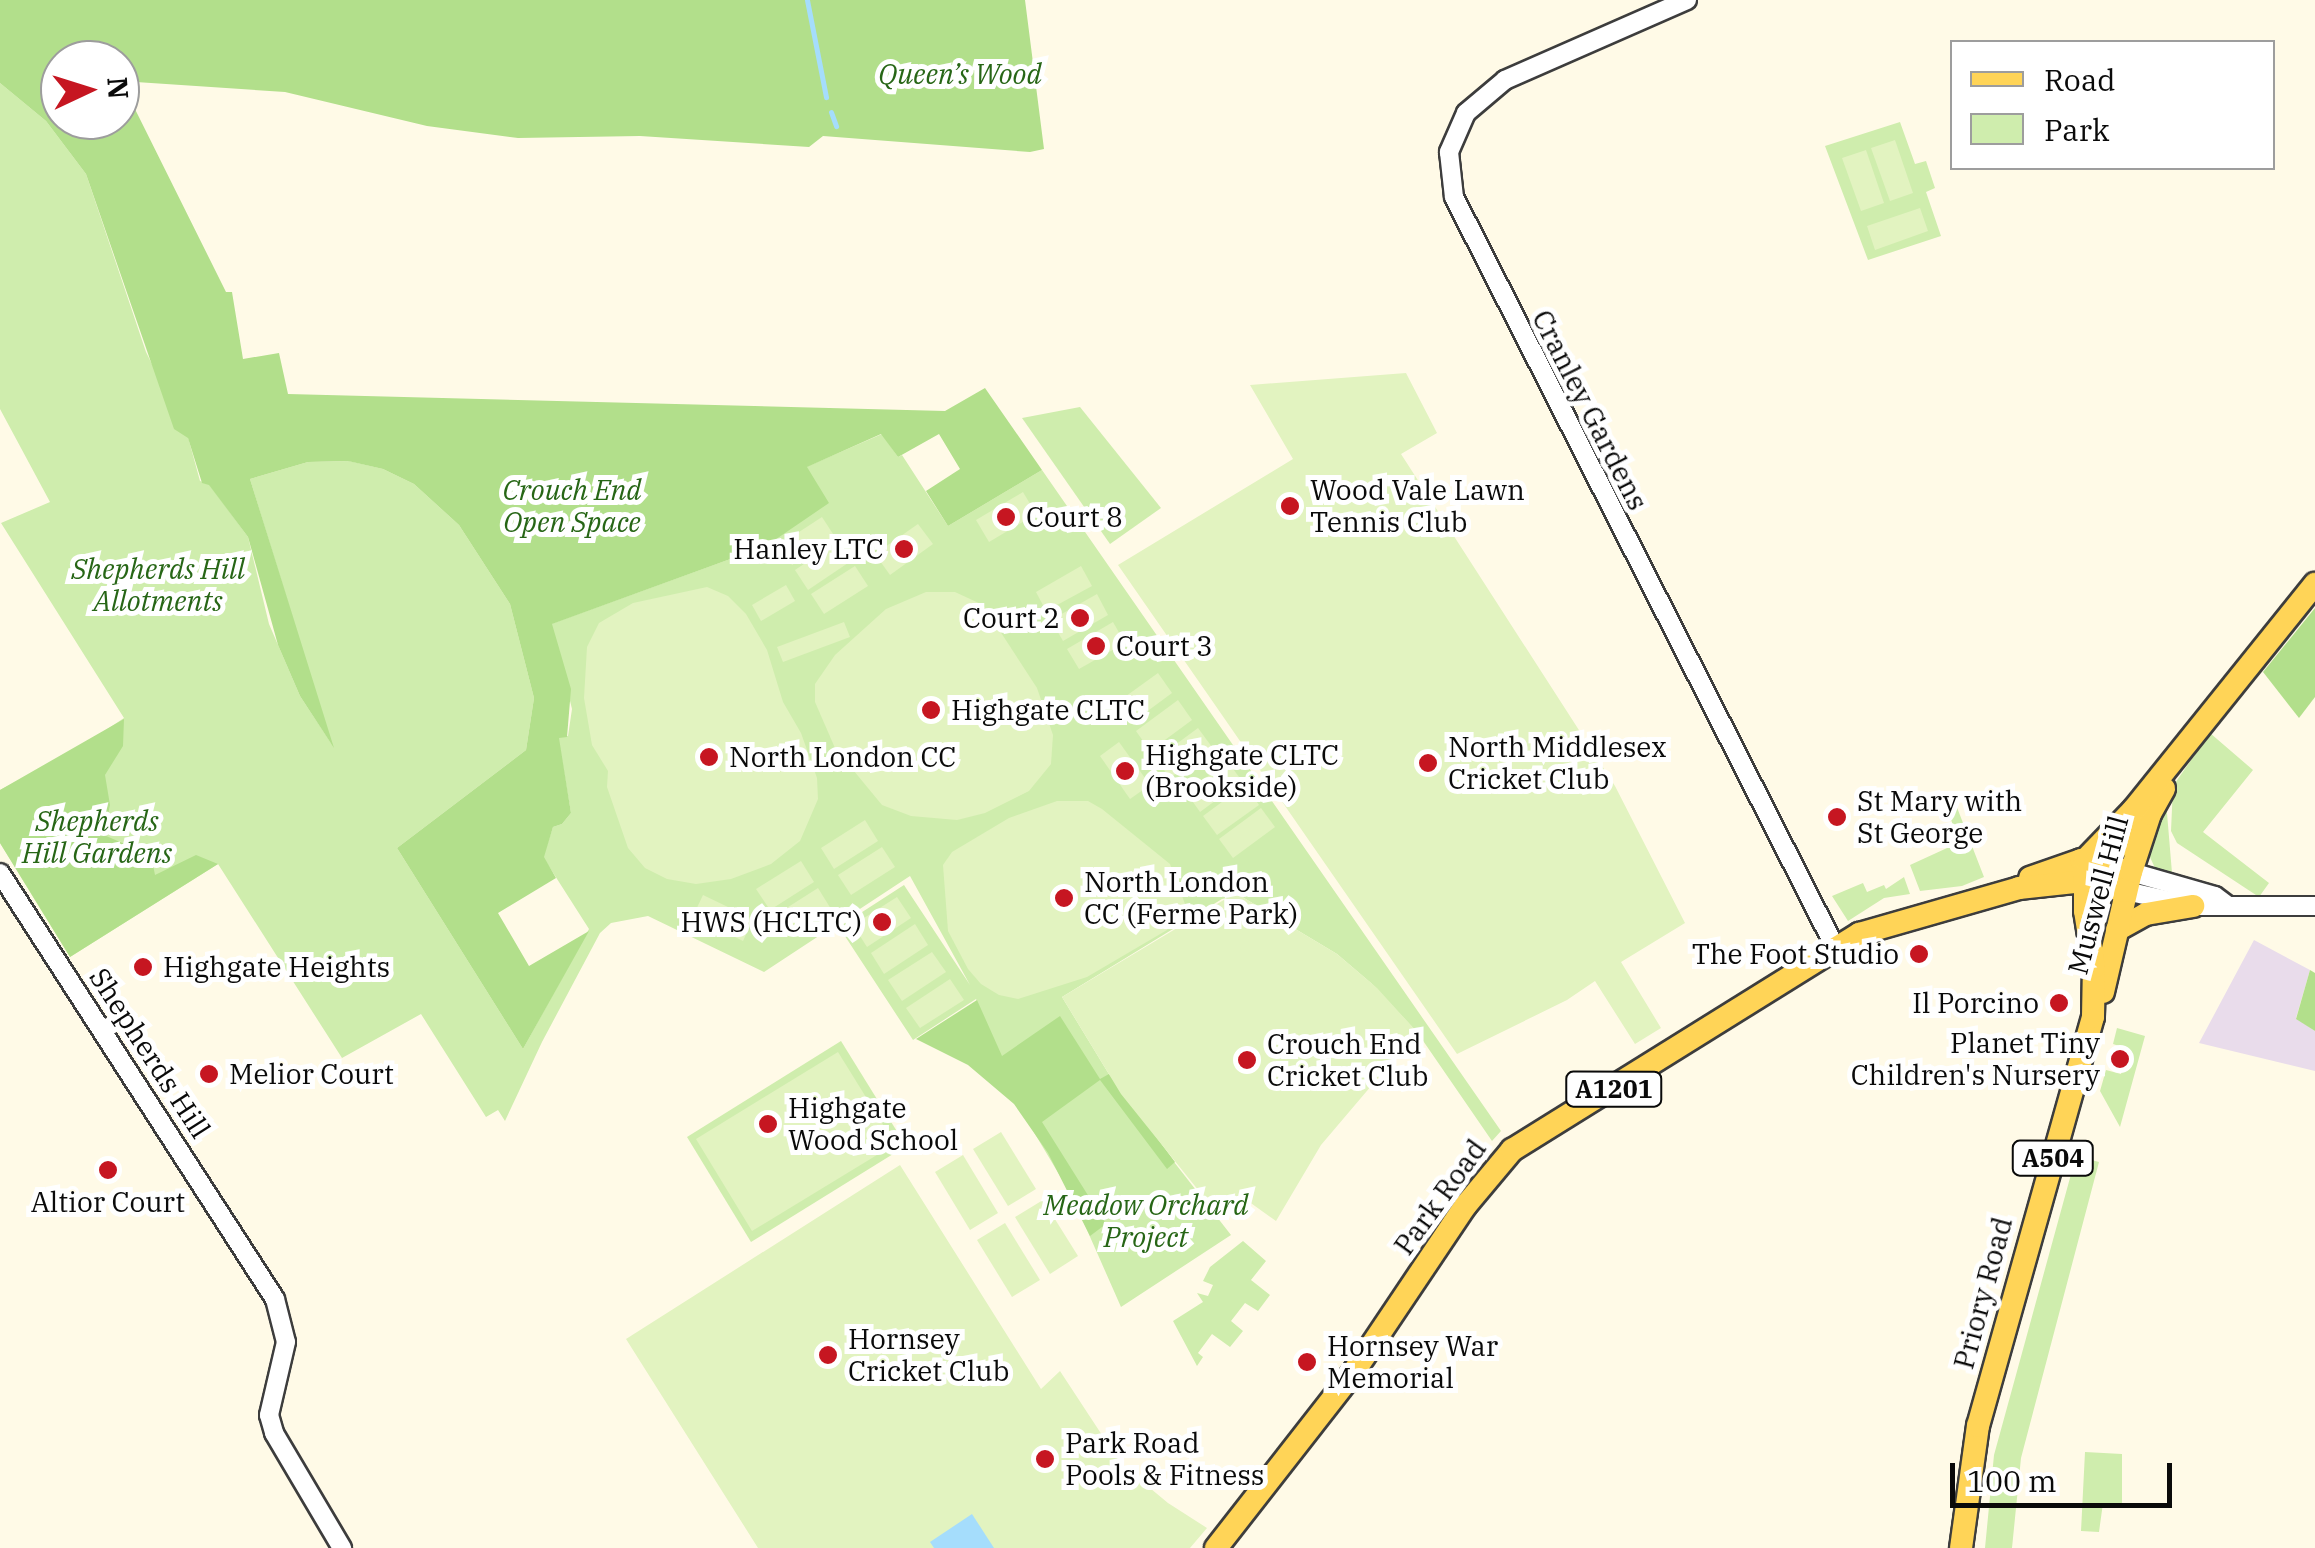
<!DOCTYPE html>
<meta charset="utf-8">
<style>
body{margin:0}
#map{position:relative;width:2315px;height:1548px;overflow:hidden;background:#fffae7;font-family:"IBM Plex Serif",serif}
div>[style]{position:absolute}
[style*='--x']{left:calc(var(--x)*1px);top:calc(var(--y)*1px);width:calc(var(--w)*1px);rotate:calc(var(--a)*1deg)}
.industrial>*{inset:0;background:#e9dceb}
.green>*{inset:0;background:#cfedad}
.forest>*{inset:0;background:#b2df8b}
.pitch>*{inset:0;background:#e2f3c0}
.water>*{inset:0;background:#a5ddfc}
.stream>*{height:5px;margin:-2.5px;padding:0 2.5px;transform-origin:2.5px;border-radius:2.5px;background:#a5ddfc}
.roads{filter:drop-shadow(2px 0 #3d3d3d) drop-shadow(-2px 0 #3d3d3d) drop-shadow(0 2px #3d3d3d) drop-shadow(0 -2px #3d3d3d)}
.tertiary>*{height:18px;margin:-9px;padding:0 9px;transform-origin:9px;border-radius:9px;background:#fff}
.primary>*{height:22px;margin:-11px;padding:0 11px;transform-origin:11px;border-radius:11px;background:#ffd457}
.dots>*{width:28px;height:28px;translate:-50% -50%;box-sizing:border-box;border:5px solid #fff;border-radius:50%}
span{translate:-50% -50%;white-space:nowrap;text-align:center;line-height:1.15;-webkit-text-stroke:10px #fff;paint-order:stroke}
.shield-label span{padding:2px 8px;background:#fff;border:2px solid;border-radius:8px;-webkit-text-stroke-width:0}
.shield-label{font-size:25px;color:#0a0a0a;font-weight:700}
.park-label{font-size:28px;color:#276616;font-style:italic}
.street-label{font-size:28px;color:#0a0a0a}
.poi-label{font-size:28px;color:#0a0a0a}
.left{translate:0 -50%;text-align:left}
.right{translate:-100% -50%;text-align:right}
.legend{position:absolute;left:1950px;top:40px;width:325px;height:130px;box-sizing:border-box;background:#fff;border:2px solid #9d9d9d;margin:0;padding:12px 18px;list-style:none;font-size:30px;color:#0a0a0a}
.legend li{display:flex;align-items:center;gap:20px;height:50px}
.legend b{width:50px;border:2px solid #9d9d9d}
.north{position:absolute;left:40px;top:40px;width:100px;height:100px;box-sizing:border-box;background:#fff;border:2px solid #9d9d9d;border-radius:50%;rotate:86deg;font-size:28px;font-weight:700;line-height:40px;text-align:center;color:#0a0a0a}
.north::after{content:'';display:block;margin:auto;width:35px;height:45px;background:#c61621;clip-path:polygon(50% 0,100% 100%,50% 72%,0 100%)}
.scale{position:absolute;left:1950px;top:1463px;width:222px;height:45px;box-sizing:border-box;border:5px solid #0a0a0a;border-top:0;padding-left:12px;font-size:30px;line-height:35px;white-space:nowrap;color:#0a0a0a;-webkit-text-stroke:8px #fff;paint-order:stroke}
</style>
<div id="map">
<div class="industrial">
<div style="clip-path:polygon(2254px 940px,2310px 970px,2296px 1018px,2315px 1031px,2315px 1071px,2199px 1043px)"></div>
</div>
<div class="green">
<div style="clip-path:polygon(0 83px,46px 121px,86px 174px,146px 352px,188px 437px,200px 481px,209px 484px,248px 537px,269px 624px,300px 696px,331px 743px,250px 479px,308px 462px,349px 461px,383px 469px,414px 484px,459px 525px,510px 604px,534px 698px,526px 750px,397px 848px,523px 1049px,589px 929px,543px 857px,553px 827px,562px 824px,571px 813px,558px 737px,568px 736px,572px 709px,551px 624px,766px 546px,806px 467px,882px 434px,898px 457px,902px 455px,948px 526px,1042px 470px,1501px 1131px,1492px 1141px,1417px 1032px,1371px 983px,1337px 954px,1239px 895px,1222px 899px,1062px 997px,1121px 1094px,1231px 1235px,1121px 1307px,1072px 1196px,1032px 1129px,976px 999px,913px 1040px,839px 927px,904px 885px,970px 985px,910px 876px,764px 972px,648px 916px,611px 923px,600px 933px,542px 1042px,505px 1121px,498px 1110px,486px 1117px,421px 1014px,342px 1058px,218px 864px,70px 957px,0 843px,0 790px,76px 750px,124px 718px,1px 523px,50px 502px,0 409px)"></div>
<div style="clip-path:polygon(1900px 122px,1915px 164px,1926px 161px,1935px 188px,1926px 192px,1941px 236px,1868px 260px,1825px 146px)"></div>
<div style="clip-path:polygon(1080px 407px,1161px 508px,1110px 544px,1022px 418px)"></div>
<div style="clip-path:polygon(2210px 733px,2253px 770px,2203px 832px,2269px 883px,2259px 897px,2177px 843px,2171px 831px,2173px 786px)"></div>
<div style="clip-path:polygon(1951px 792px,1984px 877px,1962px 886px,1920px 891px,1910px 865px,1958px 843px,1944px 795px)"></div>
<div style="clip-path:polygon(2166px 801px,2172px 873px,2170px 876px,2156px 870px,2148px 853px)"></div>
<div style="clip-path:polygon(1904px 877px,1910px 894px,1884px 898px,1848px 921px,1832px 896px,1863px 883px,1867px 892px,1884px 885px,1886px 889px)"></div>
<div style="clip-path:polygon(2117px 1028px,2145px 1036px,2120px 1127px,2100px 1091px,2106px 1070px,2121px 1074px,2128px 1049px,2113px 1044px)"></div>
<div style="clip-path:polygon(841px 1041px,906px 1146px,751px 1242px,687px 1137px)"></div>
<div style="clip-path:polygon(2076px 1156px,2099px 1162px,2021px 1458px,2012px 1548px,1985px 1548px,1994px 1455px)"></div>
<div style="clip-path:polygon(1243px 1241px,1266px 1261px,1251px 1280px,1270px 1295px,1258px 1311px,1245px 1303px,1231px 1321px,1243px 1331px,1230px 1347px,1212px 1334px,1198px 1353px,1203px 1357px,1197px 1366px,1173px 1321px,1203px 1302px,1197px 1293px,1208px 1296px,1213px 1285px,1203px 1281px,1210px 1267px)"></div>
<div style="clip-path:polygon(2085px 1452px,2122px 1454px,2122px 1503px,2103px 1503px,2099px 1532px,2081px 1531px)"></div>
</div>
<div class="forest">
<div style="clip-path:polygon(evenodd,0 0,1025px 0,1044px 149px,1030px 152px,823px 136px,809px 147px,640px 136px,518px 138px,427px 126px,285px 92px,121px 81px,226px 292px,232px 292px,243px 359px,279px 353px,288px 394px,945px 411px,985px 388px,1042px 470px,948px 526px,926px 491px,960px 469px,939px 434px,898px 457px,881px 434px,807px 467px,829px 503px,766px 546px,552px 624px,571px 689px,567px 737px,559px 738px,571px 813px,562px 824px,553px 827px,544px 857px,556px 878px,498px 913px,529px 966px,589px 931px,523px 1049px,397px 848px,526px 750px,534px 698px,510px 604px,459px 525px,414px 484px,383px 469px,348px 461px,308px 462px,250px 479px,334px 748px,300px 696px,278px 645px,248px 537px,209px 485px,202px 483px,188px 438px,174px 429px,86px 174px,46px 121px,0 83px,0 0,60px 60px,120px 60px,120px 120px,60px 120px,60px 60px)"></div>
<div style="clip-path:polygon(2315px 608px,2315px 697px,2299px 718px,2263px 672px)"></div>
<div style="clip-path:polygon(124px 719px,123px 746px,105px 775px,110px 805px,104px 835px,136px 849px,140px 860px,153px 865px,155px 875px,196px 855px,218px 864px,70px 957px,0 843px,0 790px)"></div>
<div style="clip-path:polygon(2310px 970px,2315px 973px,2315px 1031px,2296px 1019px)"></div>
<div style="clip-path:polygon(977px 1000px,1002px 1056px,1060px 1016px,1100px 1079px,1109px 1074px,1175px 1162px,1167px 1169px,1100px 1080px,1042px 1122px,1106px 1224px,1090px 1236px,1048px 1153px,1014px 1104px,968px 1065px,916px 1039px)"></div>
</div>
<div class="pitch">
<div style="clip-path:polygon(1895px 140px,1913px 193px,1890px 201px,1871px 148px)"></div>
<div style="clip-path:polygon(1866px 150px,1884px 203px,1861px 211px,1842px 158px)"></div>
<div style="clip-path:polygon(1920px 208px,1928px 231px,1875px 250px,1867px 226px)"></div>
<div style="clip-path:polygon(1406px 373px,1437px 433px,1401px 454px,1615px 786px,1685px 923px,1621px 962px,1661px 1028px,1635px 1044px,1595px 981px,1567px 1000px,1457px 1054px,1118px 565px,1293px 459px,1250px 385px)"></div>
<div style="clip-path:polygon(1023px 492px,1036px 514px,989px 542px,976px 520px)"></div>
<div style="clip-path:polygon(822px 517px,835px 537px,792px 565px,779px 545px)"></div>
<div style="clip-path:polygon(918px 524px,933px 544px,890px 575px,875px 554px)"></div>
<div style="clip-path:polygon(838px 541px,851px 561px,808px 590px,795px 570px)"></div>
<div style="clip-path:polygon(855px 566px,868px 586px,824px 614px,811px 594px)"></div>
<div style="clip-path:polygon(1081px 566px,1092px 586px,1046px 611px,1036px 592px)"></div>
<div style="clip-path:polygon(786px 585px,795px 601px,761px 621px,752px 605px)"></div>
<div style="clip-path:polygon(707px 587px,728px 596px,746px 614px,767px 650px,783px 702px,801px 733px,817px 778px,818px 799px,800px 841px,771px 864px,731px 879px,696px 884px,667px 879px,645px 868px,628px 848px,607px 787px,608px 771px,592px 745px,584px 698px,587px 647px,599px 623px,633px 603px)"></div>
<div style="clip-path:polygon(926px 592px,955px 592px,983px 605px,1037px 688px,1053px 735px,1051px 764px,1029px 791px,985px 813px,957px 820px,911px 816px,882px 805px,835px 748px,815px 702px,815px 684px,835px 655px,886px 609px)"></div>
<div style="clip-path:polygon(1097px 594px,1108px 615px,1063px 641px,1051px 620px)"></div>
<div style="clip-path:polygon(844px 622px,850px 637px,783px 662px,777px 647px)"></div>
<div style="clip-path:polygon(1113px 622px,1125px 643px,1079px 669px,1067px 649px)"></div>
<div style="clip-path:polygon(1158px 673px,1172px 693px,1130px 724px,1115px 704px)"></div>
<div style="clip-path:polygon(1178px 700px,1192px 720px,1150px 751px,1136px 731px)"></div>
<div style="clip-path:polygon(1198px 728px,1212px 747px,1170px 778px,1156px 759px)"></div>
<div style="clip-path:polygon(1119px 742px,1150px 785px,1130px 799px,1100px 756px)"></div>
<div style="clip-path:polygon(1228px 762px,1242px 781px,1200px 812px,1186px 792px)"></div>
<div style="clip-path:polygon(1245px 785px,1259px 805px,1217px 835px,1203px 816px)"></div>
<div style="clip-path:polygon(1057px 801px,1088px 801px,1102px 809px,1170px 864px,1185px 904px,1167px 930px,1087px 977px,1018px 999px,999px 995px,981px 984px,968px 969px,948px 931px,943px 865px,952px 852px,1009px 818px)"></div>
<div style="clip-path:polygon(1261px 808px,1275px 827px,1233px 858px,1219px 839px)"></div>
<div style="clip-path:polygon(865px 820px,878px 841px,834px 869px,821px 848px)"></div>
<div style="clip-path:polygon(882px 847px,895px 867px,851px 895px,838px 875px)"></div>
<div style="clip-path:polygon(801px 861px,814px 882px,770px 910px,756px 889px)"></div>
<div style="clip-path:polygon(818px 888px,831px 909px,787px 937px,774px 916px)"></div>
<div style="clip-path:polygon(703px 895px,753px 919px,743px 941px,693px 916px)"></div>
<div style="clip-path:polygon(1232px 895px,1239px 895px,1337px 954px,1377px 988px,1417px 1032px,1321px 1145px,1276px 1221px,1241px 1196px,1215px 1211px,1121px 1094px,1062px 997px)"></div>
<div style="clip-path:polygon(897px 897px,911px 918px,867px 947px,853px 925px)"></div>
<div style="clip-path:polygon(915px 924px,928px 945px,884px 974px,871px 953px)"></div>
<div style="clip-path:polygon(932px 952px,946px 972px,902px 1001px,888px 980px)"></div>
<div style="clip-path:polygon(950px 979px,964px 1000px,920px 1028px,906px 1008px)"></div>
<div style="clip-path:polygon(838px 1052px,895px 1144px,752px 1231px,696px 1139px)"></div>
<div style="clip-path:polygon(1001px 1132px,1036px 1189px,1008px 1206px,973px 1149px)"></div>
<div style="clip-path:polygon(963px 1155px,998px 1213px,970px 1230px,935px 1172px)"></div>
<div style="clip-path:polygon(900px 1165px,1041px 1389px,1060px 1371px,1121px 1464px,1168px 1503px,1207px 1528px,1190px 1548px,758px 1548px,626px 1339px)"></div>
<div style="clip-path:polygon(1043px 1200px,1078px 1256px,1050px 1274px,1015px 1217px)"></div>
<div style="clip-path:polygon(1005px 1223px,1040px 1280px,1012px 1297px,977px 1240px)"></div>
</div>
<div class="water">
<div style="clip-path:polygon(972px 1514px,994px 1548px,934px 1548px,930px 1542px)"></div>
</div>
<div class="stream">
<div style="--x:807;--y:0;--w:99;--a:78.9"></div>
<div style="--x:831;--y:112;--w:15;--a:70"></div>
</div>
<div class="roads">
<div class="tertiary">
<div style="--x:1687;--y:0;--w:199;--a:156.3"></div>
<div style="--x:1505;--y:80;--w:51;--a:139.8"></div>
<div style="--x:1466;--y:113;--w:43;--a:113.6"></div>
<div style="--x:1449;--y:152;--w:45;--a:83.7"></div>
<div style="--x:1454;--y:197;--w:841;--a:63.07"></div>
<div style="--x:2131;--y:872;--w:87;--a:15.9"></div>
<div style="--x:2215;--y:896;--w:15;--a:37"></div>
<div style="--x:0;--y:873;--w:507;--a:57.16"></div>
<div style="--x:275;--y:1299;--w:44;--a:75.7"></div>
<div style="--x:286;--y:1342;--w:75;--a:103.1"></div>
<div style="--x:269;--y:1415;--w:19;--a:74"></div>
<div style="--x:274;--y:1433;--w:134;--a:59.4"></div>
<div style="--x:2126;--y:891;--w:69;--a:12.6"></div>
<div style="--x:2193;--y:906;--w:122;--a:0"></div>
</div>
<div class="primary">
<div style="--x:2093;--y:872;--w:73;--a:-45.6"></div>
<div style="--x:2030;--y:878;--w:54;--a:-19.4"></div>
<div style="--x:2081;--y:860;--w:51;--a:13.5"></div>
<div style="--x:2117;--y:930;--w:33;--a:-29"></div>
<div style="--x:2146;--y:914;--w:48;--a:-9.7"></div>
<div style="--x:2103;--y:992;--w:123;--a:-76.9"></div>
<div style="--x:2131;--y:872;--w:61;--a:-71.9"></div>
<div style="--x:2150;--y:814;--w:29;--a:-61"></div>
<div style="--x:1216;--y:1548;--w:226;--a:-52"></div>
<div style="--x:1355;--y:1370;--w:199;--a:-56.1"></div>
<div style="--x:1466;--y:1205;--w:72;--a:-50.1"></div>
<div style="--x:1512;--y:1150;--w:409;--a:-31.9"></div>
<div style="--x:1859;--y:934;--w:166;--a:-16"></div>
<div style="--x:2019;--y:888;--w:65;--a:-6.1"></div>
<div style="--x:2084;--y:881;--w:43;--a:13.4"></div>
<div style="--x:1961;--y:1548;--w:123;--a:-82.1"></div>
<div style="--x:1978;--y:1426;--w:425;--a:-74.3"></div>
<div style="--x:2093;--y:1017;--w:50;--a:-88.9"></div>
<div style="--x:2094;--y:967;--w:57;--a:-99.1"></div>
<div style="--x:2085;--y:911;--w:51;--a:-90"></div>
<div style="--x:2085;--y:860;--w:71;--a:-46.1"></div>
<div style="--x:2134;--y:809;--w:289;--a:-51.2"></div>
</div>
</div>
<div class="dots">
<div style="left:1290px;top:506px;background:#c61621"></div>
<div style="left:1006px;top:517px;background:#c61621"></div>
<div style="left:904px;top:549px;background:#c61621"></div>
<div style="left:1080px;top:618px;background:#c61621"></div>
<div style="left:1096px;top:646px;background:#c61621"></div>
<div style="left:931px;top:710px;background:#c61621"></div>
<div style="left:709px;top:757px;background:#c61621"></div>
<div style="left:1428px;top:763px;background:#c61621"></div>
<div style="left:1125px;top:771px;background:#c61621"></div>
<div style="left:1837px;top:817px;background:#c61621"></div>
<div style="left:1064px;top:898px;background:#c61621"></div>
<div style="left:882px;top:922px;background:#c61621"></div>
<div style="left:1919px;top:954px;background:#c61621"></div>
<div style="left:143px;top:967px;background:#c61621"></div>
<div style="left:2059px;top:1003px;background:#c61621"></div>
<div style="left:2120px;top:1059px;background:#c61621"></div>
<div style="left:1247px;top:1060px;background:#c61621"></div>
<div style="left:209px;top:1074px;background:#c61621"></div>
<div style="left:768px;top:1124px;background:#c61621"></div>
<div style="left:108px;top:1170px;background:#c61621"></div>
<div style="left:828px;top:1355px;background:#c61621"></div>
<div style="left:1307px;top:1362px;background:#c61621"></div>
<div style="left:1045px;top:1459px;background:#c61621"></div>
</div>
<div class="shield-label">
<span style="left:1614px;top:1089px">A1201</span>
<span style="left:2053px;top:1158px">A504</span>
</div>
<div class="park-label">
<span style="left:960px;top:74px">Queen’s Wood</span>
<span style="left:572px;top:506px">Crouch End<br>Open Space</span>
<span style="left:158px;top:585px">Shepherds Hill<br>Allotments</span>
<span style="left:97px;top:837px">Shepherds<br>Hill Gardens</span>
<span style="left:1146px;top:1221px">Meadow Orchard<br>Project</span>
</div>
<div class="street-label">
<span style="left:1590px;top:410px;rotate:63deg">Cranley Gardens</span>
<span style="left:2098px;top:895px;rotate:-75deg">Muswell Hill</span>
<span style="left:150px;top:1053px;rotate:57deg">Shepherds Hill</span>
<span style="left:1440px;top:1197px;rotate:-54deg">Park Road</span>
<span style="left:1983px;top:1293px;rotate:-75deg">Priory Road</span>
</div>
<div class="poi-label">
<span class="left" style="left:1310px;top:506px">Wood Vale Lawn<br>Tennis Club</span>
<span class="left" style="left:1026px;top:517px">Court 8</span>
<span class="right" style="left:884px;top:549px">Hanley LTC</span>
<span class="right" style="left:1060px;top:618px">Court 2</span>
<span class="left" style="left:1116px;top:646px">Court 3</span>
<span class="left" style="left:951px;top:710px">Highgate CLTC</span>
<span class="left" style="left:1448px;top:763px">North Middlesex<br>Cricket Club</span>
<span class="left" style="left:1145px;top:771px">Highgate CLTC<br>(Brookside)</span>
<span class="left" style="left:729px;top:757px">North London CC</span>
<span class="left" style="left:1857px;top:817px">St Mary with<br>St George</span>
<span class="left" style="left:1084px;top:898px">North London<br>CC (Ferme Park)</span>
<span class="right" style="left:862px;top:922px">HWS (HCLTC)</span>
<span class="right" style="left:1899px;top:954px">The Foot Studio</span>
<span class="left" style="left:163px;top:967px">Highgate Heights</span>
<span class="right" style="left:2039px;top:1003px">Il Porcino</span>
<span class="right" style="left:2100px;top:1059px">Planet Tiny<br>Children's Nursery</span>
<span class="left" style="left:1267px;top:1060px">Crouch End<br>Cricket Club</span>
<span class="left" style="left:229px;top:1074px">Melior Court</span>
<span class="left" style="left:788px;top:1124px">Highgate<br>Wood School</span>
<span style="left:108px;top:1202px">Altior Court</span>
<span class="left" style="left:848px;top:1355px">Hornsey<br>Cricket Club</span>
<span class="left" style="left:1327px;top:1362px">Hornsey War<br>Memorial</span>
<span class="left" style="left:1065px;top:1459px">Park Road<br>Pools &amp; Fitness</span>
</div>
<ul class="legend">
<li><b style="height:12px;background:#ffd457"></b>Road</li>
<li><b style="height:28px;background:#cfedad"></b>Park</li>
</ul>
<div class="north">N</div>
<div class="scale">100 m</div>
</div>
